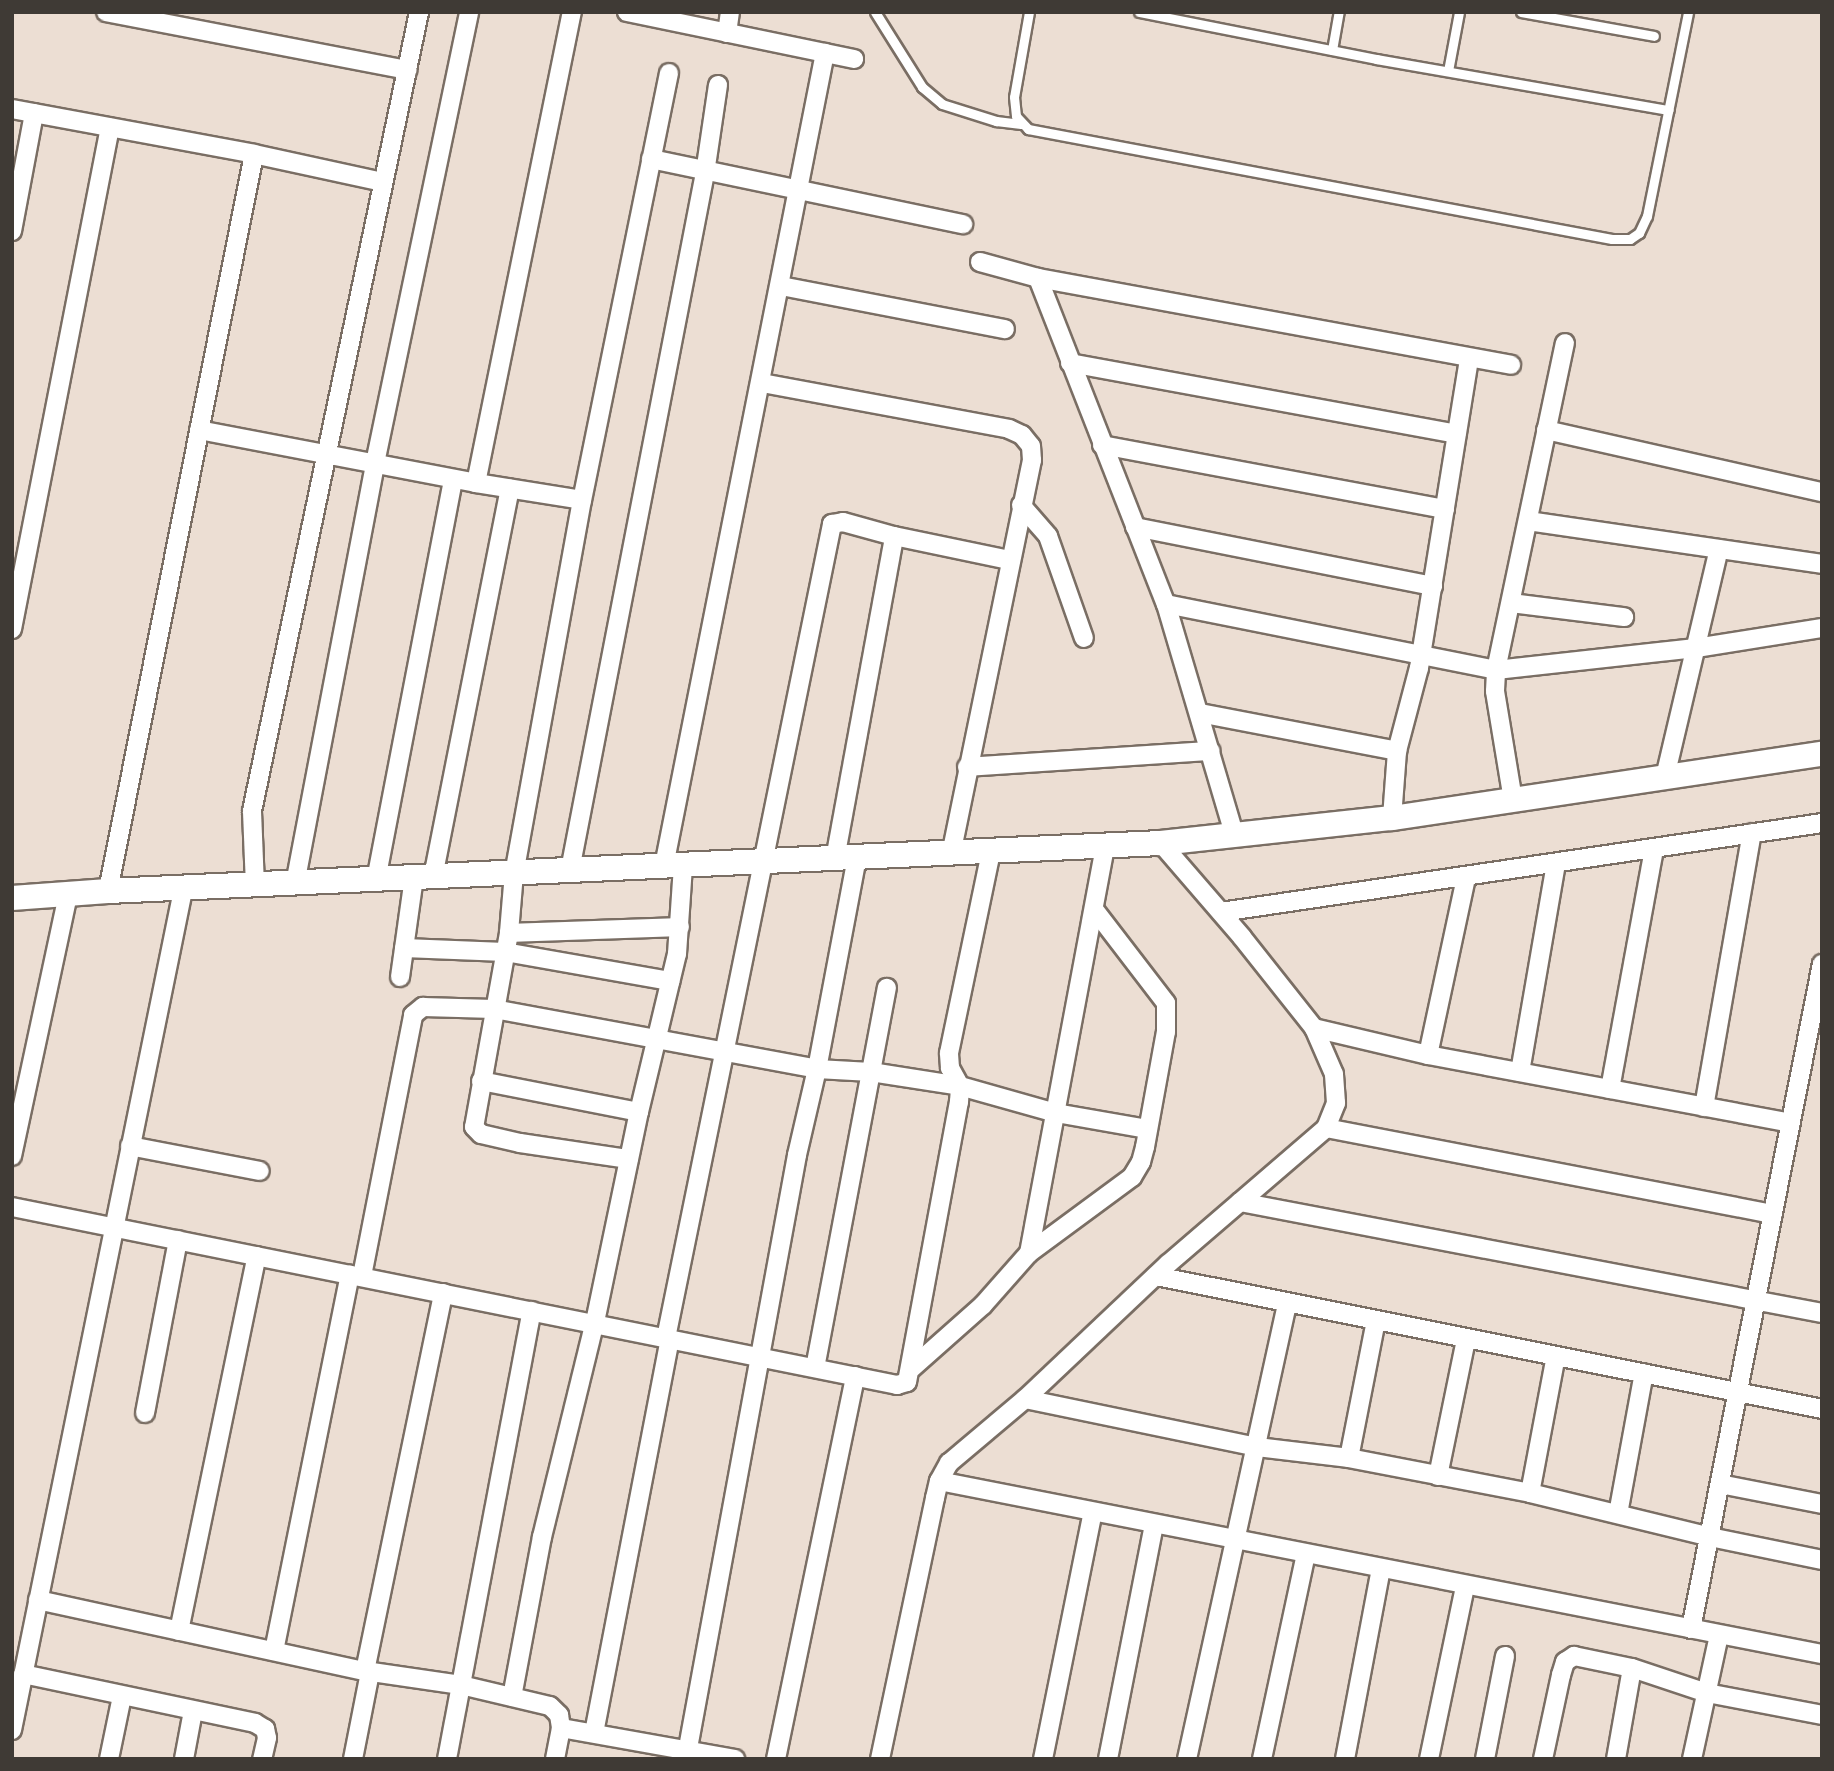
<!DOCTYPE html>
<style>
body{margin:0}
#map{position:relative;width:1834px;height:1771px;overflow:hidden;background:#ecded3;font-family:"Work Sans",sans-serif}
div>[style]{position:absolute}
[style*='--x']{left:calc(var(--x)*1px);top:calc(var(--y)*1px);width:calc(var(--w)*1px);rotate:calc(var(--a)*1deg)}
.roads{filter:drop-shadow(2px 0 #7a6e64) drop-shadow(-2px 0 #7a6e64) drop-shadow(0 2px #7a6e64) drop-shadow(0 -2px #7a6e64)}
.lane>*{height:9px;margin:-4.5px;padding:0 4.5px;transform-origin:4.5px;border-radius:4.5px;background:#fff}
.street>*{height:18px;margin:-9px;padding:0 9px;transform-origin:9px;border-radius:9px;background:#fff}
.secondary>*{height:24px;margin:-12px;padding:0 12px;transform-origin:12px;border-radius:12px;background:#fff}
span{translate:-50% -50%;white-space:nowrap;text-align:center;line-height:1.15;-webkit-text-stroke:5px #f9ebe0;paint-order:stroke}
.frame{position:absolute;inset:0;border:14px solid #3f3a35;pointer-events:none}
</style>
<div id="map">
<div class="roads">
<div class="lane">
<div style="--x:875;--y:12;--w:89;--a:57.9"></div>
<div style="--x:922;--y:87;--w:26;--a:40"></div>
<div style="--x:942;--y:104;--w:57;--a:17.5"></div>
<div style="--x:996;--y:121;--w:25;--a:7"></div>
<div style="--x:1029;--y:12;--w:86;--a:100"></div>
<div style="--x:1014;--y:97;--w:19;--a:84"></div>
<div style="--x:1016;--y:116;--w:18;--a:47"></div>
<div style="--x:1028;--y:129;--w:594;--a:10.67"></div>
<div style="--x:1612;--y:239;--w:18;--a:0"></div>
<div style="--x:1630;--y:239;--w:11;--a:-34"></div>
<div style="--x:1639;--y:233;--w:19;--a:-65"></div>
<div style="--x:1647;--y:216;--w:208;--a:-78.6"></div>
<div style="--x:1139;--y:12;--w:242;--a:11.2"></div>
<div style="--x:1376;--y:59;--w:297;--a:9.9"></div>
<div style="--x:1521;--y:12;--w:135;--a:10.2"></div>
<div style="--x:1332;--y:50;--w:39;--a:-80"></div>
<div style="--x:1448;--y:71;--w:60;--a:-79.4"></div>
</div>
<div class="street">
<div style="--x:106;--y:12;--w:307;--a:10.9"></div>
<div style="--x:627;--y:12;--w:232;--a:11.7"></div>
<div style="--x:727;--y:33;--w:21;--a:-82"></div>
<div style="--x:669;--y:73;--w:436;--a:101.5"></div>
<div style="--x:582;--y:500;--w:379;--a:100.3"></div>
<div style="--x:514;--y:873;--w:60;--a:94.8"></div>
<div style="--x:509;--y:933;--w:171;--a:-2"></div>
<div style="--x:12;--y:109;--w:246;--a:10.5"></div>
<div style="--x:254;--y:154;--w:131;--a:12.3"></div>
<div style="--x:651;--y:159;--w:319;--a:11.8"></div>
<div style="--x:12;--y:231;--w:120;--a:-79.4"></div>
<div style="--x:980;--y:262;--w:60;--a:15.4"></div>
<div style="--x:1038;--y:278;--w:481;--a:10.4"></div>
<div style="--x:1038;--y:278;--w:350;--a:68.6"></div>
<div style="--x:1166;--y:604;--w:240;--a:73.5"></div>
<div style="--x:781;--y:286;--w:228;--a:10.9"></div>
<div style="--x:1070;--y:363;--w:393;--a:10.4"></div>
<div style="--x:762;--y:383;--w:251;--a:10.5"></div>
<div style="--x:1009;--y:429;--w:14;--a:25"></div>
<div style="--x:1022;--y:435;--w:14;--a:51"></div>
<div style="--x:1031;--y:446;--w:14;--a:86"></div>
<div style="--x:1032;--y:460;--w:401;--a:101.6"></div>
<div style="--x:199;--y:430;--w:282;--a:10.8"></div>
<div style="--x:476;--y:483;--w:107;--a:9.1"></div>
<div style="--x:1546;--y:430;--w:283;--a:12.7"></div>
<div style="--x:1102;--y:445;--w:349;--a:10.6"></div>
<div style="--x:476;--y:483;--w:481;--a:-78.5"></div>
<div style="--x:1021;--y:505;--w:41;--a:48.9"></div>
<div style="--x:1048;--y:536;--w:108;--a:70.6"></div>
<div style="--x:1528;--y:521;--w:297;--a:8.3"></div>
<div style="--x:1135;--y:527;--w:304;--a:11.2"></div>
<div style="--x:1511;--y:603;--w:114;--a:7.1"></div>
<div style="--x:1166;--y:604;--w:337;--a:11.3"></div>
<div style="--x:1496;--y:670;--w:201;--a:-6.3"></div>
<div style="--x:1696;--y:648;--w:128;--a:-9"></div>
<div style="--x:12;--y:629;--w:511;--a:-78.95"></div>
<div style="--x:1200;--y:713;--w:201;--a:10.9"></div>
<div style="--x:967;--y:767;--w:244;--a:-3.8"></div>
<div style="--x:1665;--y:777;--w:234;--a:-76.7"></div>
<div style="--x:1513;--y:800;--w:110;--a:-99.4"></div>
<div style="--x:1495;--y:691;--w:21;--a:-87"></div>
<div style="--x:1496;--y:670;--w:334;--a:-78.1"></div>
<div style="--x:1392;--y:818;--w:67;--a:-85.7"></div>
<div style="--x:1397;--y:751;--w:86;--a:-75.2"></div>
<div style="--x:1419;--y:668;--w:314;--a:-80.8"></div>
<div style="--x:835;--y:859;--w:328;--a:-79.6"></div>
<div style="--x:664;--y:866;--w:829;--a:-78.8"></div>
<div style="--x:570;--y:870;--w:710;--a:-79.04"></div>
<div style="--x:705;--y:173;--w:89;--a:-81.6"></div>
<div style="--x:433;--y:877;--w:396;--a:-78.8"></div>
<div style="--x:376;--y:880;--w:408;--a:-79.1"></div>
<div style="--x:295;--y:884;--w:429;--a:-79.2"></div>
<div style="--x:375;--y:463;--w:461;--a:-78.2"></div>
<div style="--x:255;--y:886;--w:75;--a:-92.3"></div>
<div style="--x:252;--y:811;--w:816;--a:-78.19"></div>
<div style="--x:108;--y:891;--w:751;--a:-78.79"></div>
<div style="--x:1221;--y:912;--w:608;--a:-8.42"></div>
<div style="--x:509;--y:933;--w:197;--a:100.2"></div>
<div style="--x:474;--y:1127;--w:10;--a:45"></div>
<div style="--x:481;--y:1134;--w:40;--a:13"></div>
<div style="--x:520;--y:1143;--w:110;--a:8.4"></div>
<div style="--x:404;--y:948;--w:101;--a:2.3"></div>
<div style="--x:505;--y:952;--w:168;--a:10"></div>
<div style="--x:400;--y:977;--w:100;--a:-82"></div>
<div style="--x:1314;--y:1028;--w:117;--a:13.3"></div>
<div style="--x:1428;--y:1055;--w:369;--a:10.6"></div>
<div style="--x:1428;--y:1055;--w:182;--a:-77.9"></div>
<div style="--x:1520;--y:1072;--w:211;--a:-80.2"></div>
<div style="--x:481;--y:1081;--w:161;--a:11.1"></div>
<div style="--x:1610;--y:1089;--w:244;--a:-79.6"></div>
<div style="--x:1704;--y:1107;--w:278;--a:-80.1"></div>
<div style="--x:1326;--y:1128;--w:455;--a:10.9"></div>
<div style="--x:130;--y:1146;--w:132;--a:10.9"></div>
<div style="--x:12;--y:1156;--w:267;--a:-77.9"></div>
<div style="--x:1240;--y:1202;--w:592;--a:10.8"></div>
<div style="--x:12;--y:1207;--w:903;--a:11.37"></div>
<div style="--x:897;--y:1385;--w:10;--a:-17"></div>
<div style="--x:907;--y:1382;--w:285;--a:-79.5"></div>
<div style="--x:959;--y:1102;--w:16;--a:-86"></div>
<div style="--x:960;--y:1086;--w:21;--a:-119"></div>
<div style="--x:950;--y:1068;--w:15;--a:-94"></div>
<div style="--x:949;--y:1053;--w:205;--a:-78.2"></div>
<div style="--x:1029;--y:1253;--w:128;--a:-36.4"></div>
<div style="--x:1132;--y:1177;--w:17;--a:-59"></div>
<div style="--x:1141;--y:1162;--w:16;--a:-75"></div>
<div style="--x:1145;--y:1147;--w:117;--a:-79.7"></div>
<div style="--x:1166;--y:1032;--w:29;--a:-90"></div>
<div style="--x:1166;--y:1003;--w:118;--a:-127.5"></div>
<div style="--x:362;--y:1276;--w:266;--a:-78.9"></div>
<div style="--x:413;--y:1015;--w:13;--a:-39"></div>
<div style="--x:423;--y:1007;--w:71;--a:1.6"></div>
<div style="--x:494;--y:1009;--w:329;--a:10.5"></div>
<div style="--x:817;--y:1069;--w:54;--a:3.2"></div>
<div style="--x:871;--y:1072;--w:90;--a:8.9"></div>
<div style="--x:960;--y:1086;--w:100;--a:15.7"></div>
<div style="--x:1056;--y:1113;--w:92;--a:10"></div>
<div style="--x:1156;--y:1276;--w:679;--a:11.29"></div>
<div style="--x:666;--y:1338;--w:831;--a:-78.47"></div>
<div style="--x:832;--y:524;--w:11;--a:-10"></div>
<div style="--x:843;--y:522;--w:53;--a:15.4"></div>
<div style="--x:894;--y:536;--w:117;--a:11.8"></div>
<div style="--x:815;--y:1368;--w:387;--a:-79.3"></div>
<div style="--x:912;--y:1368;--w:95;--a:-41.6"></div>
<div style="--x:983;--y:1305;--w:69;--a:-48.5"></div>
<div style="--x:1029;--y:1253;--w:413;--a:-79.4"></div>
<div style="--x:1025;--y:1399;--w:237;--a:11.7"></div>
<div style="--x:1257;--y:1447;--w:93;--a:6.8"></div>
<div style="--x:1349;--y:1458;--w:184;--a:10.9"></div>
<div style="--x:1530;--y:1493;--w:185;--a:13.7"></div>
<div style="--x:1710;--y:1537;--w:114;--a:11.6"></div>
<div style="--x:145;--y:1413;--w:176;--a:-79.2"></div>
<div style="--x:1349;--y:1458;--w:140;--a:-78.9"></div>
<div style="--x:1438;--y:1476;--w:140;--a:-78.4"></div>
<div style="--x:939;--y:1481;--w:900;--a:11.09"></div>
<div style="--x:1720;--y:1484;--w:104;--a:11.1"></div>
<div style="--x:1530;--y:1493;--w:139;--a:-79.3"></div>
<div style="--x:1618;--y:1514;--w:143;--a:-79.6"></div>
<div style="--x:38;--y:1600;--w:335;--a:12.3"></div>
<div style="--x:365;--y:1671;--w:97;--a:8.3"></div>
<div style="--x:461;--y:1685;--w:91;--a:13.3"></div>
<div style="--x:550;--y:1706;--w:13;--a:45"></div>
<div style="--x:559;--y:1715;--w:13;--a:81"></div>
<div style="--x:561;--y:1728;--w:177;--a:10.1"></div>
<div style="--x:1691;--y:1629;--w:678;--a:-78.86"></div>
<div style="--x:179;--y:1631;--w:383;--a:-78.3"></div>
<div style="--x:274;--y:1651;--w:384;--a:-78.6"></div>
<div style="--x:365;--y:1671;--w:386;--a:-78.3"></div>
<div style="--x:23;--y:1674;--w:237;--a:11.9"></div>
<div style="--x:255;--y:1723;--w:12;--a:31"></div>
<div style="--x:265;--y:1729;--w:9;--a:77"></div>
<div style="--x:267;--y:1738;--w:22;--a:103"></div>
<div style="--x:512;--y:1697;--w:163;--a:-79.4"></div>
<div style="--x:542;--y:1537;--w:221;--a:-76.2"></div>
<div style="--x:595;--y:1322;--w:215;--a:-78.2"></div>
<div style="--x:639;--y:1112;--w:163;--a:-76.5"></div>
<div style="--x:677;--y:954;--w:89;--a:-86.1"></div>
<div style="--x:12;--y:1730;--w:857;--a:-78.49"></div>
<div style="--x:594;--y:1733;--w:401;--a:-79.1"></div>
<div style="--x:688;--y:1748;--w:603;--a:-79.58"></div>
<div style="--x:797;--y:1155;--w:88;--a:-76.9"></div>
<div style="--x:817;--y:1069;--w:216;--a:-79.3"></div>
<div style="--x:109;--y:1759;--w:64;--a:-78.3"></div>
<div style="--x:184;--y:1759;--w:49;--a:-79.4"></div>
<div style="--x:353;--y:1759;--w:89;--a:-78.9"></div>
<div style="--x:447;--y:1759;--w:456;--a:-79.3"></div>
<div style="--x:555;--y:1759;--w:32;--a:-79"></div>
<div style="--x:776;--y:1759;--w:391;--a:-78.3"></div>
<div style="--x:880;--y:1759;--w:267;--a:-78.1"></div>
<div style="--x:935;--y:1498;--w:17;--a:-77"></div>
<div style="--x:939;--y:1481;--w:21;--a:-61"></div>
<div style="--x:949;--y:1463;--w:99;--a:-40.1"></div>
<div style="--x:1025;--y:1399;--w:197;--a:-43.4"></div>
<div style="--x:1168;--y:1264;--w:208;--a:-40.7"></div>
<div style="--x:1326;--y:1128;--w:27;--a:-68"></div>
<div style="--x:1336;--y:1103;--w:29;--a:-94"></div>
<div style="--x:1334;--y:1074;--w:50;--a:-113.5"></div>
<div style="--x:1314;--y:1028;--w:116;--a:-128.4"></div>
<div style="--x:1242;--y:937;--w:124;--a:-130.8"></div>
<div style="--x:1043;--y:1759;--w:252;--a:-78.6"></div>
<div style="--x:1108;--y:1759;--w:239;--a:-78.9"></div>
<div style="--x:1187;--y:1759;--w:467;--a:-77.6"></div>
<div style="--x:1262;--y:1759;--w:210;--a:-77.9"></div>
<div style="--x:1345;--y:1759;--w:193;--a:-79.3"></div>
<div style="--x:1429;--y:1759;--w:177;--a:-78.2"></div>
<div style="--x:1485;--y:1759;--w:105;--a:-79"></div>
<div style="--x:1543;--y:1759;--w:86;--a:-77.9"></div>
<div style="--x:1561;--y:1675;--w:14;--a:-73"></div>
<div style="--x:1565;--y:1662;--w:11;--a:-34"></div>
<div style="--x:1574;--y:1656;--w:59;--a:11.7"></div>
<div style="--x:1632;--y:1668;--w:79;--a:18.4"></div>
<div style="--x:1707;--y:1693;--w:117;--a:10.8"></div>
<div style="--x:1616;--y:1759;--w:92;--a:-80"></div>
<div style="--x:1692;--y:1759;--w:127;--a:-77.7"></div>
</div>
<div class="secondary">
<div style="--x:12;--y:898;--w:96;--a:-4.2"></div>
<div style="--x:108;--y:891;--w:1054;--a:-2.61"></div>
<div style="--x:1161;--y:843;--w:232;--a:-6.2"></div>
<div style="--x:1392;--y:818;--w:435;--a:-8.5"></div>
</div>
</div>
<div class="frame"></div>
</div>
